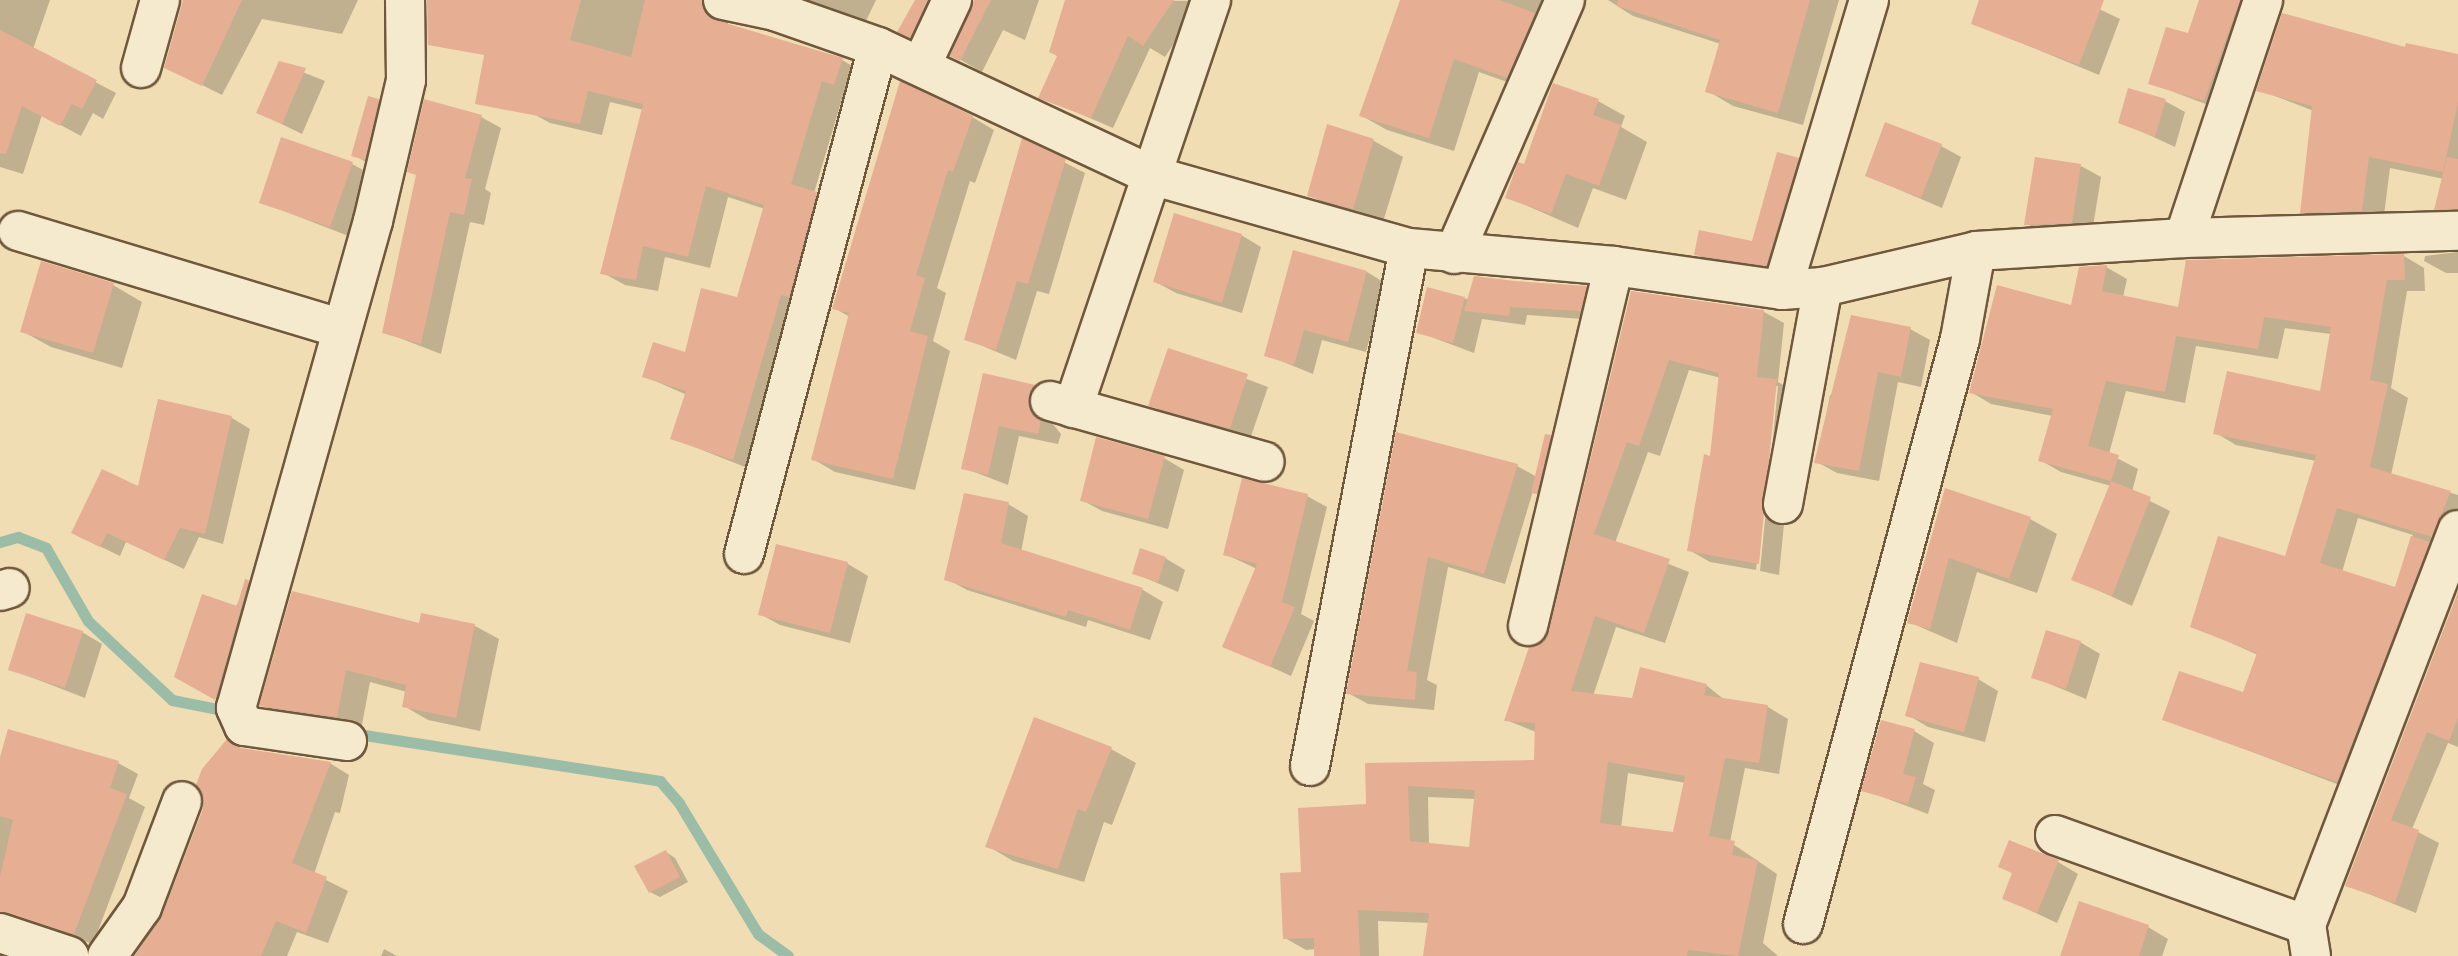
<!DOCTYPE html>
<style>
body{margin:0}
#map{position:relative;width:2458px;height:956px;overflow:hidden;background:#f0ddb3;font-family:"Libre Caslon Text",serif}
div>[style]{position:absolute}
[style*='--x']{left:calc(var(--x)*1px);top:calc(var(--y)*1px);width:calc(var(--w)*1px);rotate:calc(var(--a)*1deg)}
.shadow>*{inset:0;background:#0003}
.stream>*{height:11px;margin:-5.5px;padding:0 5.5px;transform-origin:5.5px;border-radius:5.5px;background:#9bbda8}
.building>*{inset:0;background:#e6ae93}
.roads{filter:drop-shadow(2px 0 #70583c) drop-shadow(-2px 0 #70583c) drop-shadow(0 2px #70583c) drop-shadow(0 -2px #70583c)}
.minor>*{height:38px;margin:-19px;padding:0 19px;transform-origin:19px;border-radius:19px;background:#f5e9ce}
span{translate:-50% -50%;white-space:nowrap;text-align:center;line-height:1.15;-webkit-text-stroke:8px #f5e9ce;paint-order:stroke}
</style>
<div id="map">
<div class="shadow">
<div style="clip-path:polygon(0 0,50px 0,33px 49px,116px 93px,103px 119px,93px 113px,81px 136px,42px 115px,23px 174px,0 167px)"></div>
<div style="clip-path:polygon(186px 0,358px 0,342px 34px,262px 19px,222px 95px,166px 67px)"></div>
<div style="clip-path:polygon(433px 0,730px 0,723px 8px,729px 27px,842px 60px,864px 73px,856px 96px,844px 92px,814px 193px,838px 207px,755px 471px,672px 438px,687px 395px,644px 376px,686px 354px,738px 300px,765px 209px,728px 197px,710px 268px,665px 257px,658px 291px,625px 285px,603px 273px,644px 110px,610px 102px,602px 135px,550px 123px,528px 111px,541px 87px)"></div>
<div style="clip-path:polygon(786px 0,876px 0,865px 23px)"></div>
<div style="clip-path:polygon(917px 0,956px 0,921px 43px,900px 31px)"></div>
<div style="clip-path:polygon(976px 0,1039px 0,1025px 40px,1003px 30px,982px 72px,952px 55px)"></div>
<div style="clip-path:polygon(1067px 0,1202px 1px,1165px 57px,1150px 48px,1113px 128px,1041px 97px,1060px 56px)"></div>
<div style="clip-path:polygon(1403px 0,1542px 0,1536px 16px,1559px 29px,1532px 91px,1479px 72px,1454px 151px,1387px 130px,1362px 116px)"></div>
<div style="clip-path:polygon(1608px 0,1839px 0,1803px 125px,1733px 106px,1708px 91px,1721px 44px,1633px 16px)"></div>
<div style="clip-path:polygon(1982px 0,2080px 0,2120px 19px,2099px 75px,1973px 23px)"></div>
<div style="clip-path:polygon(2201px 0,2265px 0,2224px 111px,2150px 83px,2189px 36px)"></div>
<div style="clip-path:polygon(2407px 50px,2458px 56px,2458px 221px,2437px 209px,2444px 179px,2390px 168px,2383px 223px,2324px 224px,2303px 212px,2314px 111px,2259px 90px)"></div>
<div style="clip-path:polygon(280px 63px,325px 81px,302px 134px,259px 113px)"></div>
<div style="clip-path:polygon(378px 101px,398px 113px,374px 167px,354px 155px)"></div>
<div style="clip-path:polygon(1598px 101px,1625px 116px,1621px 127px,1647px 142px,1626px 200px,1593px 188px,1578px 228px,1507px 197px,1525px 166px)"></div>
<div style="clip-path:polygon(2165px 101px,2185px 112px,2175px 147px,2121px 122px)"></div>
<div style="clip-path:polygon(481px 117px,501px 128px,485px 189px,491px 193px,484px 225px,470px 222px,441px 354px,384px 332px)"></div>
<div style="clip-path:polygon(972px 117px,994px 130px,975px 183px,970px 181px,937px 288px,946px 293px,933px 341px,950px 351px,915px 490px,835px 472px,813px 459px,850px 317px,834px 308px)"></div>
<div style="clip-path:polygon(1329px 127px,1374px 141px,1403px 157px,1382px 225px,1339px 212px,1310px 195px)"></div>
<div style="clip-path:polygon(1023px 141px,1085px 173px,1049px 294px,1037px 291px,1016px 360px,966px 339px)"></div>
<div style="clip-path:polygon(1941px 146px,1961px 157px,1942px 208px,1867px 176px)"></div>
<div style="clip-path:polygon(1798px 160px,1818px 171px,1786px 276px,1716px 266px,1696px 254px,1753px 243px)"></div>
<div style="clip-path:polygon(352px 164px,372px 175px,351px 237px,261px 202px)"></div>
<div style="clip-path:polygon(2081px 166px,2101px 177px,2092px 233px,2046px 235px,2026px 223px)"></div>
<div style="clip-path:polygon(1241px 235px,1261px 247px,1242px 313px,1176px 293px,1156px 282px)"></div>
<div style="clip-path:polygon(2458px 252px,2458px 273px,2446px 273px,2424px 261px,2425px 256px)"></div>
<div style="clip-path:polygon(1294px 253px,1367px 272px,1385px 283px,1366px 352px,1322px 340px,1313px 374px,1266px 355px)"></div>
<div style="clip-path:polygon(evenodd,2404px 256px,2424px 268px,2425px 291px,2407px 291px,2391px 388px,2408px 398px,2391px 475px,2458px 495px,2458px 534px,2358px 792px,2165px 719px,2244px 694px,2258px 655px,2193px 626px,2287px 558px,2316px 461px,2236px 445px,2216px 433px,2322px 393px,2331px 334px,2285px 328px,2278px 359px,2196px 346px,2185px 403px,2126px 391px,2109px 454px,2138px 469px,2132px 492px,2170px 511px,2132px 606px,2074px 579px,2111px 486px,2061px 472px,2040px 460px,2053px 416px,1991px 404px,1971px 392px,2073px 307px,2106px 267px,2127px 279px,2123px 297px,2180px 309px,2404px 256px,2358px 518px,2413px 535px,2396px 589px,2342px 572px,2358px 518px)"></div>
<div style="clip-path:polygon(113px 285px,142px 302px,122px 368px,51px 347px,22px 331px)"></div>
<div style="clip-path:polygon(1586px 288px,1603px 297px,1597px 320px,1527px 315px,1525px 325px,1482px 319px,1474px 353px,1418px 332px,1464px 299px)"></div>
<div style="clip-path:polygon(evenodd,1632px 293px,1764px 312px,1784px 323px,1778px 382px,1797px 393px,1779px 575px,1760px 571px,1778px 386px,1774px 386px,1756px 570px,1710px 562px,1689px 550px,1712px 458px,1721px 378px,1689px 370px,1660px 456px,1648px 452px,1615px 543px,1689px 572px,1665px 643px,1616px 627px,1593px 696px,1634px 700px,1706px 685px,1726px 701px,1768px 707px,1788px 719px,1779px 774px,1745px 768px,1730px 842px,1777px 874px,1763px 943px,1778px 956px,1425px 956px,1430px 923px,1378px 921px,1379px 956px,1317px 956px,1316px 949px,1306px 950px,1285px 938px,1303px 874px,1368px 806px,1367px 765px,1536px 762px,1536px 732px,1506px 720px,1551px 632px,1632px 293px,1628px 773px,1686px 783px,1675px 835px,1621px 828px,1628px 773px,1632px 293px,1428px 797px,1476px 799px,1471px 849px,1429px 845px,1428px 797px)"></div>
<div style="clip-path:polygon(1910px 329px,1930px 340px,1921px 387px,1898px 382px,1879px 481px,1837px 473px,1817px 462px,1830px 395px,1836px 396px)"></div>
<div style="clip-path:polygon(1169px 350px,1268px 387px,1250px 439px,1171px 417px,1151px 405px)"></div>
<div style="clip-path:polygon(985px 376px,1034px 387px,1054px 398px,1048px 418px,1061px 434px,1058px 444px,1019px 436px,1008px 485px,964px 468px)"></div>
<div style="clip-path:polygon(159px 401px,232px 418px,250px 429px,223px 544px,199px 537px,184px 569px,126px 542px,120px 556px,93px 543px,140px 489px)"></div>
<div style="clip-path:polygon(1398px 434px,1517px 466px,1537px 477px,1550px 437px,1570px 448px,1554px 503px,1533px 491px,1505px 584px,1448px 567px,1427px 680px,1437px 685px,1434px 710px,1368px 704px,1348px 693px)"></div>
<div style="clip-path:polygon(1164px 458px,1184px 470px,1168px 529px,1102px 511px,1082px 500px)"></div>
<div style="clip-path:polygon(1946px 491px,2030px 519px,2057px 534px,2037px 593px,1977px 572px,1957px 643px,1909px 622px)"></div>
<div style="clip-path:polygon(1307px 496px,1327px 507px,1301px 614px,1314px 621px,1291px 676px,1225px 646px,1257px 569px,1225px 554px)"></div>
<div style="clip-path:polygon(1008px 504px,1028px 516px,1021px 552px,1143px 590px,1163px 602px,1150px 640px,1088px 620px,1086px 627px,967px 590px,947px 579px)"></div>
<div style="clip-path:polygon(778px 547px,848px 564px,868px 576px,850px 643px,780px 625px,760px 614px)"></div>
<div style="clip-path:polygon(1165px 558px,1185px 570px,1178px 592px,1134px 573px)"></div>
<div style="clip-path:polygon(248px 582px,268px 594px,236px 709px,196px 688px)"></div>
<div style="clip-path:polygon(2458px 597px,2458px 747px,2448px 743px,2412px 829px,2439px 843px,2416px 913px,2347px 885px)"></div>
<div style="clip-path:polygon(420px 626px,475px 626px,499px 639px,480px 731px,428px 720px,404px 706px,407px 692px,370px 682px,361px 730px,286px 719px,262px 705px)"></div>
<div style="clip-path:polygon(82px 632px,102px 644px,85px 698px,10px 669px)"></div>
<div style="clip-path:polygon(2080px 642px,2100px 654px,2086px 699px,2033px 677px)"></div>
<div style="clip-path:polygon(1978px 679px,1998px 691px,1985px 742px,1928px 727px,1908px 715px)"></div>
<div style="clip-path:polygon(1914px 731px,1934px 743px,1923px 784px,1935px 790px,1928px 814px,1864px 790px)"></div>
<div style="clip-path:polygon(1111px 749px,1136px 763px,1112px 825px,1104px 822px,1084px 882px,1013px 861px,988px 846px)"></div>
<div style="clip-path:polygon(242px 750px,328px 762px,349px 775px,340px 813px,335px 812px,314px 874px,348px 891px,328px 943px,297px 932px,287px 956px,136px 956px,164px 916px)"></div>
<div style="clip-path:polygon(118px 763px,138px 774px,129px 798px,145px 807px,93px 944px,28px 922px,5px 927px,0 935px,0 765px)"></div>
<div style="clip-path:polygon(666px 852px,675px 858px,688px 882px,660px 897px,650px 892px)"></div>
<div style="clip-path:polygon(2058px 862px,2078px 874px,2057px 923px,2004px 898px)"></div>
<div style="clip-path:polygon(2148px 927px,2168px 939px,2162px 956px,2062px 956px)"></div>
<div style="clip-path:polygon(384px 949px,397px 956px,381px 956px)"></div>
</div>
<div class="stream">
<div style="--x:0;--y:542;--w:19;--a:-16"></div>
<div style="--x:18;--y:537;--w:30;--a:21"></div>
<div style="--x:46;--y:548;--w:84;--a:60.1"></div>
<div style="--x:88;--y:621;--w:115;--a:43.2"></div>
<div style="--x:172;--y:700;--w:61;--a:11.3"></div>
<div style="--x:351;--y:733;--w:313;--a:8.8"></div>
<div style="--x:660;--y:781;--w:29;--a:49"></div>
<div style="--x:679;--y:803;--w:153;--a:58.9"></div>
<div style="--x:758;--y:934;--w:37;--a:36"></div>
</div>
<div class="building">
<div style="clip-path:polygon(183px 0,242px 0,202px 86px,164px 68px)"></div>
<div style="clip-path:polygon(427px 0,581px 0,570px 40px,631px 57px,645px 0,702px 0,708px 16px,718px 21px,843px 58px,834px 85px,822px 81px,791px 184px,817px 192px,789px 297px,781px 295px,733px 460px,670px 439px,686px 391px,642px 377px,653px 342px,685px 352px,701px 288px,737px 297px,764px 205px,706px 186px,688px 257px,643px 246px,636px 280px,600px 274px,643px 104px,588px 91px,580px 124px,475px 104px,484px 55px,428px 45px)"></div>
<div style="clip-path:polygon(915px 0,928px 0,910px 38px,897px 32px)"></div>
<div style="clip-path:polygon(974px 0,991px 0,960px 61px,950px 56px)"></div>
<div style="clip-path:polygon(1065px 0,1174px 0,1143px 46px,1128px 36px,1091px 118px,1038px 98px,1057px 56px,1049px 52px)"></div>
<div style="clip-path:polygon(1400px 0,1500px 0,1535px 13px,1507px 78px,1454px 59px,1429px 138px,1359px 116px)"></div>
<div style="clip-path:polygon(1618px 0,1810px 0,1778px 113px,1705px 92px,1720px 40px,1617px 6px)"></div>
<div style="clip-path:polygon(1979px 0,2104px 0,2079px 65px,1971px 24px)"></div>
<div style="clip-path:polygon(2199px 0,2240px 0,2204px 101px,2148px 84px,2166px 27px,2188px 33px)"></div>
<div style="clip-path:polygon(2282px 13px,2405px 47px,2406px 43px,2458px 54px,2458px 102px,2443px 172px,2369px 157px,2362px 211px,2300px 213px,2312px 106px,2256px 91px)"></div>
<div style="clip-path:polygon(0 30px,97px 80px,82px 109px,72px 104px,60px 126px,22px 106px,6px 154px,0 153px)"></div>
<div style="clip-path:polygon(279px 61px,306px 68px,282px 124px,256px 113px)"></div>
<div style="clip-path:polygon(900px 81px,973px 116px,953px 172px,948px 170px,916px 275px,925px 278px,910px 331px,928px 336px,893px 479px,811px 460px,849px 313px,832px 309px)"></div>
<div style="clip-path:polygon(1553px 83px,1599px 99px,1593px 115px,1621px 125px,1599px 186px,1566px 174px,1551px 214px,1505px 198px,1518px 162px,1524px 164px)"></div>
<div style="clip-path:polygon(2128px 88px,2166px 99px,2155px 137px,2118px 123px)"></div>
<div style="clip-path:polygon(368px 96px,379px 99px,365px 160px,351px 156px)"></div>
<div style="clip-path:polygon(424px 99px,482px 115px,465px 178px,472px 179px,464px 215px,450px 212px,421px 344px,382px 333px,416px 175px,407px 172px)"></div>
<div style="clip-path:polygon(1885px 122px,1942px 144px,1921px 198px,1865px 176px)"></div>
<div style="clip-path:polygon(1327px 124px,1374px 139px,1353px 209px,1307px 196px)"></div>
<div style="clip-path:polygon(281px 137px,353px 162px,330px 227px,259px 203px)"></div>
<div style="clip-path:polygon(1022px 138px,1066px 159px,1028px 284px,1017px 281px,996px 350px,964px 340px)"></div>
<div style="clip-path:polygon(1777px 152px,1799px 158px,1766px 266px,1694px 255px,1699px 230px,1752px 241px)"></div>
<div style="clip-path:polygon(2035px 157px,2081px 164px,2072px 223px,2024px 225px)"></div>
<div style="clip-path:polygon(2447px 157px,2458px 159px,2458px 209px,2434px 210px)"></div>
<div style="clip-path:polygon(1174px 213px,1242px 234px,1222px 303px,1153px 282px)"></div>
<div style="clip-path:polygon(1293px 250px,1367px 271px,1348px 342px,1304px 330px,1294px 365px,1264px 356px)"></div>
<div style="clip-path:polygon(2404px 254px,2405px 280px,2387px 280px,2370px 380px,2388px 384px,2370px 467px,2451px 491px,2432px 537px,2337px 508px,2320px 563px,2395px 587px,2411px 536px,2430px 542px,2337px 782px,2162px 720px,2179px 671px,2243px 692px,2257px 653px,2190px 627px,2218px 536px,2285px 556px,2316px 455px,2213px 434px,2227px 371px,2320px 391px,2331px 327px,2264px 317px,2258px 349px,2176px 336px,2165px 392px,2106px 381px,2088px 446px,2119px 455px,2111px 481px,2038px 461px,2053px 409px,1969px 393px,1997px 285px,2071px 305px,2079px 267px,2107px 265px,2102px 291px,2178px 307px,2186px 260px)"></div>
<div style="clip-path:polygon(41px 261px,114px 283px,93px 353px,20px 332px)"></div>
<div style="clip-path:polygon(1474px 276px,1515px 281px,1587px 286px,1581px 311px,1510px 307px,1509px 316px,1464px 311px)"></div>
<div style="clip-path:polygon(1427px 287px,1465px 297px,1453px 343px,1416px 333px)"></div>
<div style="clip-path:polygon(evenodd,1631px 291px,1764px 310px,1757px 377px,1777px 379px,1759px 564px,1687px 551px,1704px 454px,1710px 456px,1719px 373px,1669px 360px,1639px 446px,1627px 442px,1594px 534px,1670px 559px,1644px 633px,1595px 616px,1571px 691px,1632px 698px,1640px 667px,1707px 684px,1704px 695px,1768px 705px,1759px 763px,1725px 758px,1709px 836px,1735px 841px,1732px 855px,1758px 860px,1738px 956px,1688px 950px,1687px 956px,1423px 956px,1429px 913px,1358px 910px,1360px 956px,1314px 956px,1314px 938px,1283px 939px,1280px 873px,1301px 872px,1298px 808px,1366px 804px,1365px 763px,1534px 760px,1535px 723px,1504px 721px,1529px 647px,1543px 642px,1549px 631px,1631px 291px,1608px 762px,1685px 776px,1673px 832px,1600px 823px,1608px 762px,1631px 291px,1408px 786px,1475px 790px,1469px 847px,1410px 841px,1408px 786px)"></div>
<div style="clip-path:polygon(1851px 315px,1911px 327px,1901px 377px,1878px 372px,1859px 471px,1814px 463px)"></div>
<div style="clip-path:polygon(1168px 348px,1248px 374px,1230px 429px,1148px 406px)"></div>
<div style="clip-path:polygon(983px 373px,1035px 385px,1029px 406px,1041px 421px,1038px 434px,999px 426px,988px 475px,961px 469px)"></div>
<div style="clip-path:polygon(158px 399px,232px 416px,205px 534px,180px 528px,164px 560px,107px 533px,100px 547px,71px 533px,102px 469px,138px 486px)"></div>
<div style="clip-path:polygon(1396px 432px,1518px 464px,1484px 574px,1428px 557px,1407px 671px,1417px 672px,1415px 700px,1346px 694px)"></div>
<div style="clip-path:polygon(1545px 434px,1551px 435px,1537px 494px,1531px 493px)"></div>
<div style="clip-path:polygon(1096px 437px,1165px 456px,1148px 519px,1080px 501px)"></div>
<div style="clip-path:polygon(1242px 478px,1308px 494px,1282px 602px,1295px 607px,1270px 667px,1222px 647px,1257px 564px,1223px 555px)"></div>
<div style="clip-path:polygon(2111px 481px,2151px 497px,2112px 596px,2071px 580px)"></div>
<div style="clip-path:polygon(1945px 488px,2031px 517px,2009px 579px,1949px 558px,1930px 629px,1907px 623px)"></div>
<div style="clip-path:polygon(964px 493px,1009px 502px,1001px 543px,1143px 588px,1130px 630px,1068px 610px,1066px 617px,944px 580px)"></div>
<div style="clip-path:polygon(776px 544px,848px 562px,830px 633px,758px 615px)"></div>
<div style="clip-path:polygon(1140px 548px,1166px 557px,1158px 582px,1132px 574px)"></div>
<div style="clip-path:polygon(245px 579px,249px 580px,215px 700px,174px 677px,202px 594px,237px 606px)"></div>
<div style="clip-path:polygon(292px 591px,419px 623px,421px 613px,475px 624px,456px 718px,402px 707px,406px 685px,346px 670px,337px 717px,259px 706px)"></div>
<div style="clip-path:polygon(2458px 592px,2458px 718px,2449px 741px,2427px 732px,2391px 820px,2419px 830px,2395px 903px,2345px 886px)"></div>
<div style="clip-path:polygon(26px 613px,83px 631px,65px 688px,8px 670px)"></div>
<div style="clip-path:polygon(2046px 630px,2081px 641px,2066px 689px,2031px 678px)"></div>
<div style="clip-path:polygon(1920px 662px,1979px 677px,1964px 732px,1905px 716px)"></div>
<div style="clip-path:polygon(1034px 717px,1112px 747px,1086px 812px,1078px 809px,1058px 869px,985px 847px)"></div>
<div style="clip-path:polygon(1881px 720px,1915px 729px,1903px 774px,1916px 777px,1908px 804px,1861px 791px)"></div>
<div style="clip-path:polygon(8px 729px,119px 761px,110px 788px,127px 794px,74px 934px,0 912px,0 877px,13px 820px,0 816px,0 757px)"></div>
<div style="clip-path:polygon(227px 739px,241px 748px,331px 762px,292px 863px,327px 877px,306px 933px,276px 921px,261px 956px,134px 956px,162px 915px,203px 809px,203px 797px,196px 785px,202px 769px)"></div>
<div style="clip-path:polygon(2009px 840px,2059px 860px,2037px 913px,2002px 899px,2012px 873px,1998px 867px)"></div>
<div style="clip-path:polygon(666px 850px,680px 877px,649px 893px,634px 866px)"></div>
<div style="clip-path:polygon(2079px 901px,2149px 925px,2139px 956px,2060px 956px)"></div>
</div>
<div class="roads">
<div class="minor">
<div style="--x:723;--y:0;--w:53;--a:11.9"></div>
<div style="--x:775;--y:11;--w:109;--a:19.3"></div>
<div style="--x:878;--y:47;--w:305;--a:25.1"></div>
<div style="--x:1154;--y:176;--w:265;--a:15.8"></div>
<div style="--x:1409;--y:248;--w:206;--a:5"></div>
<div style="--x:1614;--y:266;--w:170;--a:8.1"></div>
<div style="--x:1782;--y:290;--w:41;--a:-4.2"></div>
<div style="--x:1823;--y:287;--w:157;--a:-13.2"></div>
<div style="--x:1976;--y:251;--w:208;--a:-3.6"></div>
<div style="--x:2184;--y:238;--w:274;--a:-1.5"></div>
<div style="--x:921;--y:66;--w:73;--a:-64.8"></div>
<div style="--x:141;--y:68;--w:71;--a:-74.4"></div>
<div style="--x:18;--y:231;--w:338;--a:16.8"></div>
<div style="--x:2184;--y:238;--w:251;--a:-71.6"></div>
<div style="--x:1454;--y:254;--w:277;--a:-66.4"></div>
<div style="--x:1782;--y:290;--w:303;--a:-73.3"></div>
<div style="--x:1050;--y:401;--w:223;--a:15.8"></div>
<div style="--x:1073;--y:408;--w:431;--a:-71.3"></div>
<div style="--x:1783;--y:504;--w:221;--a:-79.6"></div>
<div style="--x:744;--y:554;--w:524;--a:-75.2"></div>
<div style="--x:0;--y:591;--w:10;--a:-17"></div>
<div style="--x:1528;--y:626;--w:370;--a:-76.6"></div>
<div style="--x:347;--y:741;--w:104;--a:-171.7"></div>
<div style="--x:244;--y:726;--w:20;--a:-114"></div>
<div style="--x:236;--y:708;--w:506;--a:-74.29"></div>
<div style="--x:373;--y:221;--w:145;--a:-76.8"></div>
<div style="--x:406;--y:80;--w:80;--a:-90.7"></div>
<div style="--x:1310;--y:766;--w:527;--a:-79.18"></div>
<div style="--x:2055;--y:835;--w:267;--a:19.7"></div>
<div style="--x:1803;--y:924;--w:606;--a:-74.98"></div>
<div style="--x:1960;--y:339;--w:89;--a:-79.7"></div>
<div style="--x:0;--y:933;--w:73;--a:18.4"></div>
<div style="--x:107;--y:956;--w:60;--a:-54.5"></div>
<div style="--x:142;--y:907;--w:113;--a:-69.3"></div>
<div style="--x:2311;--y:956;--w:31;--a:-99"></div>
<div style="--x:2306;--y:925;--w:423;--a:-69"></div>
</div>
</div>
</div>
